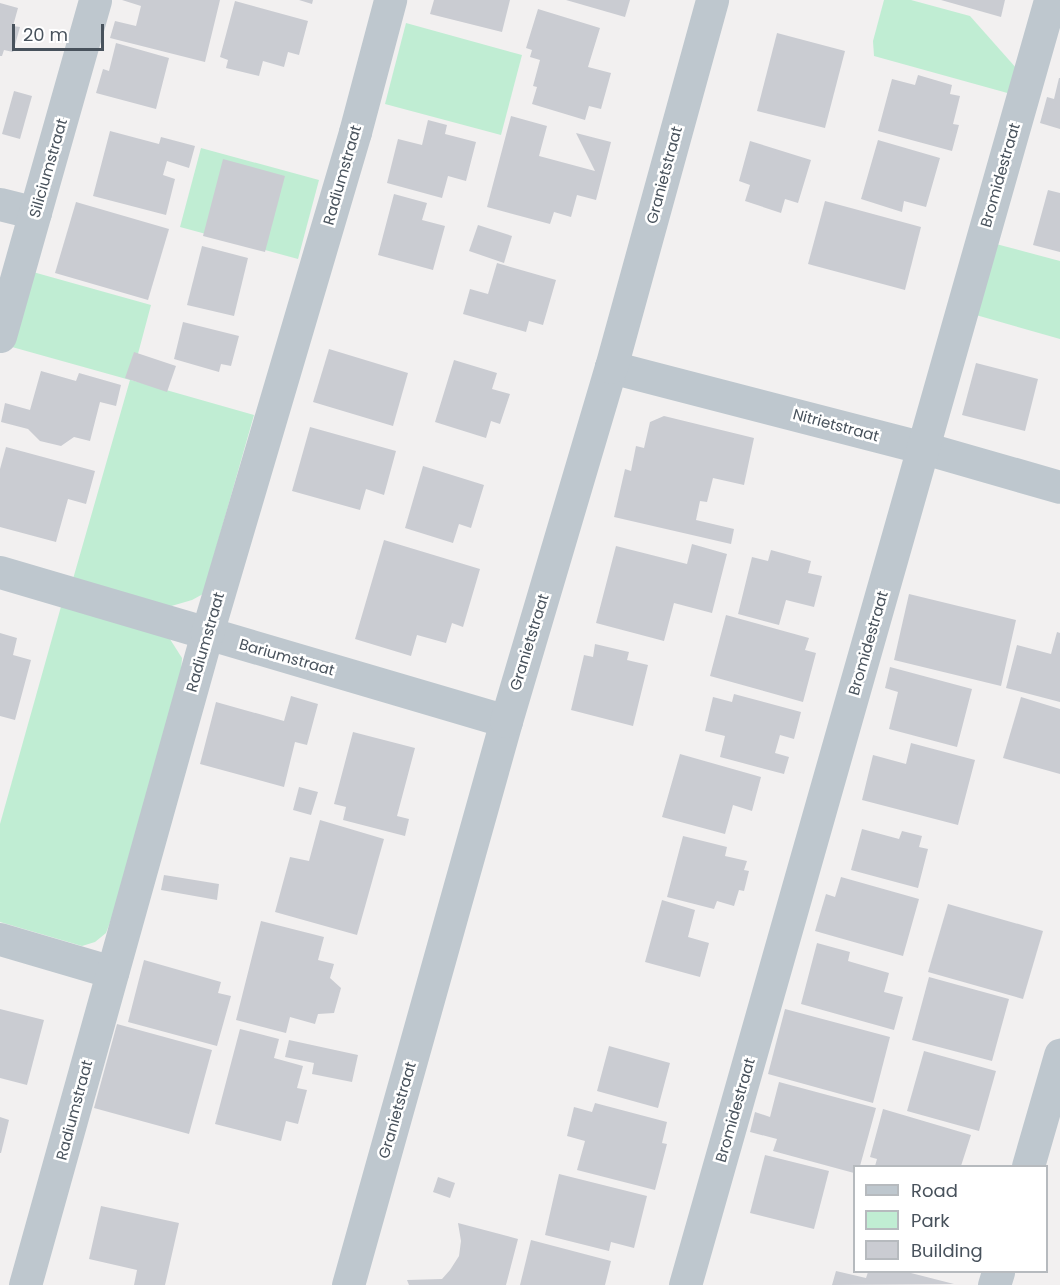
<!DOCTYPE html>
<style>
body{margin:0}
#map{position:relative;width:1060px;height:1285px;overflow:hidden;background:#f2f0f0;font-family:Poppins,sans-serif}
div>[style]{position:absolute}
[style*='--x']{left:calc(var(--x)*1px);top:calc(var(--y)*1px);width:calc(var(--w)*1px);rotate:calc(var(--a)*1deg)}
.green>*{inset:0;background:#c0edd3}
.building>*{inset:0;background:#caccd2}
.minor>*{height:33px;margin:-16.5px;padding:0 16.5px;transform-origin:16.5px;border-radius:16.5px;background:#bec7ce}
span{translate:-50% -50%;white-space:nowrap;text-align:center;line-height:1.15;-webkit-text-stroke:5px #fff;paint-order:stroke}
.street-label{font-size:15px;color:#48525c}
.legend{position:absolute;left:853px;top:1165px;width:195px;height:108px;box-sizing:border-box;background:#fff;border:2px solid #b6babe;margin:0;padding:8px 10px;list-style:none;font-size:18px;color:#48525c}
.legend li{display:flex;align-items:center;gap:12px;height:30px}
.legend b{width:30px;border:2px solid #b6babe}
.scale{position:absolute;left:12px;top:24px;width:92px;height:27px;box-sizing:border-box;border:3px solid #48525c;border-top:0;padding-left:8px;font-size:18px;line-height:21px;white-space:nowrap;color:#48525c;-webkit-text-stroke:4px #fff;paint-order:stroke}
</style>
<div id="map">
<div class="green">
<div style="clip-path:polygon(884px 0,911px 0,970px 16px,1017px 69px,1011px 94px,874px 56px,873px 41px)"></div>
<div style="clip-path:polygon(406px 23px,522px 55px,501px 135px,385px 104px)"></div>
<div style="clip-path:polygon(201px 148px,319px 180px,298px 259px,180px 227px)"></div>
<div style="clip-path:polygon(996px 244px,1060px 261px,1060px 339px,976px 315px)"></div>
<div style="clip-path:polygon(33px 272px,151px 305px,131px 380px,254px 415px,203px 594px,192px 600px,168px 607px,73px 579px,130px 380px,12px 347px)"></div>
<div style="clip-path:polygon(62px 603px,168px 636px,182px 658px,181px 672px,112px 917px,106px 933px,95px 942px,82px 946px,0 922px,0 824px)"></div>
</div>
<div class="building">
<div style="clip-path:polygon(122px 0,220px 0,205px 62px,110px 38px,115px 21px,136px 26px,141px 6px)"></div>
<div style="clip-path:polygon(299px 0,313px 0,312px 4px)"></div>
<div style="clip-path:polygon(434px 0,510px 0,502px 32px,430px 14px)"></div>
<div style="clip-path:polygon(566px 0,630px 0,625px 17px)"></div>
<div style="clip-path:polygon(941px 0,1005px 0,1001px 17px)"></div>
<div style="clip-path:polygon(235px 1px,308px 21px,299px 55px,288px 52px,284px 67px,263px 61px,259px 76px,226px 68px,228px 60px,220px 57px)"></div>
<div style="clip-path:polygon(0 3px,18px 8px,13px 26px,20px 27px,13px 52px,4px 50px,2px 56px,0 56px)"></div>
<div style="clip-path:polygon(538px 9px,600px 28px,588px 67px,611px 73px,601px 109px,589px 106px,585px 120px,532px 104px,537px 87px,533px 86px,540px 60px,530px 57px,532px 50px,526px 48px)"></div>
<div style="clip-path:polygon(777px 33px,845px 51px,825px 128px,757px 111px)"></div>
<div style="clip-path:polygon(116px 43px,169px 58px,156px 109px,96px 93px,103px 69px,109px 71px)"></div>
<div style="clip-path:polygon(918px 75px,952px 85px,950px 94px,960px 96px,953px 124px,959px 125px,952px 151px,878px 131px,892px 79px,915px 85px)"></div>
<div style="clip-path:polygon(1059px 78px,1060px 78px,1060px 129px,1040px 123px,1047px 97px,1054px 99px)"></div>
<div style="clip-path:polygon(14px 91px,32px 96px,20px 139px,2px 134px)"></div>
<div style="clip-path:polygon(511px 116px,547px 126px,539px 156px,595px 171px,576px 133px,611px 142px,596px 200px,577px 195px,571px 217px,554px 212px,550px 224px,487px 207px)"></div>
<div style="clip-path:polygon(428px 120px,447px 125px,445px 134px,476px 142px,466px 181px,448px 176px,442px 198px,387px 183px,398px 139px,422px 145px)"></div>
<div style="clip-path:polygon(110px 131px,159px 144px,161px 137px,195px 146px,189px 168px,167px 161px,163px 175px,175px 179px,166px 215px,93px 196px)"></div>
<div style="clip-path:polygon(878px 140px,940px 158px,926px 207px,904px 201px,902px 212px,861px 199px)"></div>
<div style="clip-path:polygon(750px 141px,811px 160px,798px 203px,785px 199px,781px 213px,745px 201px,750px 185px,739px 181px)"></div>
<div style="clip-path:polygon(223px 159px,285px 176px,265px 252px,203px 236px)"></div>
<div style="clip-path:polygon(1048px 190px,1060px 193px,1060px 252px,1033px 245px)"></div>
<div style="clip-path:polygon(394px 194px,427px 203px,422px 220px,445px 226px,433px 270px,378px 255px)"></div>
<div style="clip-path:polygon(825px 201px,921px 227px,905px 290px,808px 264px)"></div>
<div style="clip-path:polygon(76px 202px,169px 229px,148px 300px,55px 273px)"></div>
<div style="clip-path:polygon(478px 225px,512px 236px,504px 263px,469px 251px)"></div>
<div style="clip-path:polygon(202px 246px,248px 258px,234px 316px,187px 305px)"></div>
<div style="clip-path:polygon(497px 263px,556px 280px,543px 325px,529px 321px,526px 332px,463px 314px,470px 289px,488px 294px)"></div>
<div style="clip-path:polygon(183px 322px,239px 336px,231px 366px,221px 364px,219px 372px,174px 359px)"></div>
<div style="clip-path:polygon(329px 349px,408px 373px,393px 426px,313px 402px)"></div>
<div style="clip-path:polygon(134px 352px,176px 366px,167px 392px,125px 378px)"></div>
<div style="clip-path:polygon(454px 360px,497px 373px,492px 389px,510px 394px,500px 424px,491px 421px,486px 438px,435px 422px)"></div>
<div style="clip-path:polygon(976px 363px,1038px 379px,1025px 431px,962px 415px)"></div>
<div style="clip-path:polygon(41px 371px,76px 381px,79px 373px,121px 385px,116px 406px,100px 402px,90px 441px,74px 437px,61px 446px,40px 441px,28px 429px,1px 422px,5px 403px,30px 410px)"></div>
<div style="clip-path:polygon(664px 416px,754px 438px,744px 485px,713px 478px,707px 502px,700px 501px,696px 520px,734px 529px,731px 544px,614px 517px,625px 469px,631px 471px,636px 446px,644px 448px,650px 422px)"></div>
<div style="clip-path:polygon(310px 427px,396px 451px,384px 495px,366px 489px,360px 510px,292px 491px)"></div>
<div style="clip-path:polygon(6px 447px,95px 471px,86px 504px,68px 499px,56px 542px,0 527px,0 469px)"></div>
<div style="clip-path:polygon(423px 466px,484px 485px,471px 528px,459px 524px,453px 543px,405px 528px)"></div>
<div style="clip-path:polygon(384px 540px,480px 569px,463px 627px,452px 623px,446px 643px,417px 635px,411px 656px,355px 639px)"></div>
<div style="clip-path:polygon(692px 544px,727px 554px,712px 613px,674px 603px,664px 641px,596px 623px,616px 546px,687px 564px)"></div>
<div style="clip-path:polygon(771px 550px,811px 561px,808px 573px,822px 576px,814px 607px,786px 600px,779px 625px,738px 614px,752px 557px,768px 561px)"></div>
<div style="clip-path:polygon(909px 594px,1016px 620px,1001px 686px,894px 660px)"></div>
<div style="clip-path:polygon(726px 615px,809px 638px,805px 650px,816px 653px,803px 702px,710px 676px)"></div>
<div style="clip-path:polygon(1057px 632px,1060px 633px,1060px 702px,1006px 688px,1017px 645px,1051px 654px)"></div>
<div style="clip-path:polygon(0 633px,17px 638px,13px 655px,31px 660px,15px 720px,0 716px)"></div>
<div style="clip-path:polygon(595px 644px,629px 652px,627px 660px,648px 665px,633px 726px,571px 710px,584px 655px,593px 657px)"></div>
<div style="clip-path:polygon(890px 667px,972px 689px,957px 747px,889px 729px,898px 692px,885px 688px)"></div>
<div style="clip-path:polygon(734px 694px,801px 712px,794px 739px,780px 735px,775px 753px,789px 757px,784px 774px,720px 757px,725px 736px,705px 731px,713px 697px,732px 702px)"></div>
<div style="clip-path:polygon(291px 696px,318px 704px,307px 745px,295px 742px,284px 787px,200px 764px,216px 702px,284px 721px)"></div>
<div style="clip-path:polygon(1021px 697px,1060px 709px,1060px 774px,1003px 758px)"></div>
<div style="clip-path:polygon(353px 732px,415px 748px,397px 816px,409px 819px,405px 836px,343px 820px,346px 807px,334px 804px)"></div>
<div style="clip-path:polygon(911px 743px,975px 760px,958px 825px,862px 800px,873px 755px,906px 764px)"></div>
<div style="clip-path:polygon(680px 754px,761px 777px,752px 811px,733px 805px,725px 834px,662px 817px)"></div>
<div style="clip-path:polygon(299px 787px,318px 792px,311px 815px,293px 810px)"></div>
<div style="clip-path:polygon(320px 820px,384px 839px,357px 935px,275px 912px,290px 857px,309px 861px)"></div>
<div style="clip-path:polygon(862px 829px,899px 839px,902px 831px,922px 836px,919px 847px,928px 849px,918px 888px,851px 870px)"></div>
<div style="clip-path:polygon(683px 836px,727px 847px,725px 856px,747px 861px,744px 870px,749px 871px,744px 891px,739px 890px,734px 906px,717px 901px,714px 909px,667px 897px)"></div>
<div style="clip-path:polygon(164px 875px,219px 884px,217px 900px,161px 890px)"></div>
<div style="clip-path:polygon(841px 877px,919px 899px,903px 956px,815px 931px,826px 894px,835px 897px)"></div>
<div style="clip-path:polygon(662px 900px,695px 910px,688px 937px,709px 943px,700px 977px,645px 962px)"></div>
<div style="clip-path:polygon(948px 904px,1043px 931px,1023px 999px,928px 972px)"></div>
<div style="clip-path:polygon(261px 921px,324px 937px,318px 960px,334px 964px,330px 978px,341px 988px,334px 1013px,318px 1014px,315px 1024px,290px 1017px,286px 1033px,236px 1020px)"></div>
<div style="clip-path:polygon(817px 943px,850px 952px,848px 961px,889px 973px,884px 992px,903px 997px,894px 1030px,801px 1004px)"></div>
<div style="clip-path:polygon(144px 960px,221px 982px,218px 993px,231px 996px,217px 1046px,128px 1022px)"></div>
<div style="clip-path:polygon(929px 977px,1009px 999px,992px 1061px,912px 1040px)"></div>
<div style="clip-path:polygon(0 1009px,44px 1020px,27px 1085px,0 1078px)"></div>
<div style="clip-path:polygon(785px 1009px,890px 1037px,873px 1103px,768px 1074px)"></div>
<div style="clip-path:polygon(117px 1024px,212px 1050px,189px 1134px,94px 1108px)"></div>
<div style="clip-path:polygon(240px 1029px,279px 1039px,274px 1058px,303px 1066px,297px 1088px,307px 1090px,298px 1124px,286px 1121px,281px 1141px,215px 1124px)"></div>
<div style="clip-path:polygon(289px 1040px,358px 1055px,352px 1082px,312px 1074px,314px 1063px,285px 1057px)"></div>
<div style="clip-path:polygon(609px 1046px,670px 1063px,658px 1108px,597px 1091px)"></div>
<div style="clip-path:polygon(924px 1051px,996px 1071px,979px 1131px,907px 1111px)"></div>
<div style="clip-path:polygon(779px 1082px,876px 1108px,860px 1166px,854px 1166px,854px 1173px,773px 1151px,777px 1139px,750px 1132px,755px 1112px,770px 1117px)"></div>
<div style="clip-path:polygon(595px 1103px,667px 1122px,662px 1143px,667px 1144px,655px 1190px,577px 1170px,585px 1141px,567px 1136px,574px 1107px,592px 1112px)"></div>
<div style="clip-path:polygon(883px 1109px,971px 1135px,961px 1166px,875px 1166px,877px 1159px,870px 1157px)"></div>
<div style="clip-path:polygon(0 1117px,9px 1120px,1px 1153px,0 1153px)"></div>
<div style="clip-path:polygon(765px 1155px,829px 1171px,814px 1229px,750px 1213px)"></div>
<div style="clip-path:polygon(559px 1174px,647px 1196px,634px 1248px,611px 1242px,609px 1251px,545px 1235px)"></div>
<div style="clip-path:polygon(438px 1177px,455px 1183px,450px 1198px,433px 1192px)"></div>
<div style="clip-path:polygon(101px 1206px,179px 1223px,165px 1285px,134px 1285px,137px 1270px,89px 1259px)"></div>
<div style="clip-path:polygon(458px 1223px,518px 1239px,506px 1285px,409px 1285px,407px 1280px,442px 1279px,450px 1270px,459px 1256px,461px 1241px)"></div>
<div style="clip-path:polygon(531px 1240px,611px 1261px,605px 1285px,520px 1285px)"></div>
<div style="clip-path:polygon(836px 1271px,866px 1278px,868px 1272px,907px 1272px,954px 1284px,832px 1285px)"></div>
</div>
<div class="minor">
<div style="--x:0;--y:204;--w:36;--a:14"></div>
<div style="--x:0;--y:336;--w:349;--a:-74.2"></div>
<div style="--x:611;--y:367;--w:323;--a:14.5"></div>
<div style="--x:924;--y:448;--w:141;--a:16"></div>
<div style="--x:0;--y:572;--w:527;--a:16.41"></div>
<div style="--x:0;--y:939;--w:117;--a:16.4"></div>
<div style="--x:1028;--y:1166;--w:116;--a:-73.9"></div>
<div style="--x:25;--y:1285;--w:677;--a:-74.4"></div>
<div style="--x:207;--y:633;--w:522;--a:-73.54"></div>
<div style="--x:355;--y:132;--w:137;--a:-75.1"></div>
<div style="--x:348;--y:1285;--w:586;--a:-74.35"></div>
<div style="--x:506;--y:721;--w:369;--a:-73.5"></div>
<div style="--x:611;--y:367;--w:381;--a:-74.6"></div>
<div style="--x:685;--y:1285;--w:1336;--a:-74.14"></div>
<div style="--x:994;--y:1285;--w:14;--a:-73"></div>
</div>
<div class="street-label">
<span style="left:48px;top:168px;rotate:-74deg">Siliciumstraat</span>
<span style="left:342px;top:175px;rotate:-74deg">Radiumstraat</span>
<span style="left:664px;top:175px;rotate:-75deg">Granietstraat</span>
<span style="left:1000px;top:175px;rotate:-74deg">Bromidestraat</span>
<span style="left:836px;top:425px;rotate:15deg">Nitrietstraat</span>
<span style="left:205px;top:642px;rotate:-74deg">Radiumstraat</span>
<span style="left:529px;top:642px;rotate:-73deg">Granietstraat</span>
<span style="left:868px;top:643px;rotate:-74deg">Bromidestraat</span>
<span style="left:287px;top:657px;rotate:16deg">Bariumstraat</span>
<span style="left:74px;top:1110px;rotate:-75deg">Radiumstraat</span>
<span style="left:397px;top:1110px;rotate:-74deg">Granietstraat</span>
<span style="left:735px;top:1110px;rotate:-74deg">Bromidestraat</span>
</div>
<ul class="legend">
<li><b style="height:8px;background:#bec7ce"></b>Road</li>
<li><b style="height:16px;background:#c0edd3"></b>Park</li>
<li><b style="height:16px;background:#caccd2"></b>Building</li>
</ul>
<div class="scale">20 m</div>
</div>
